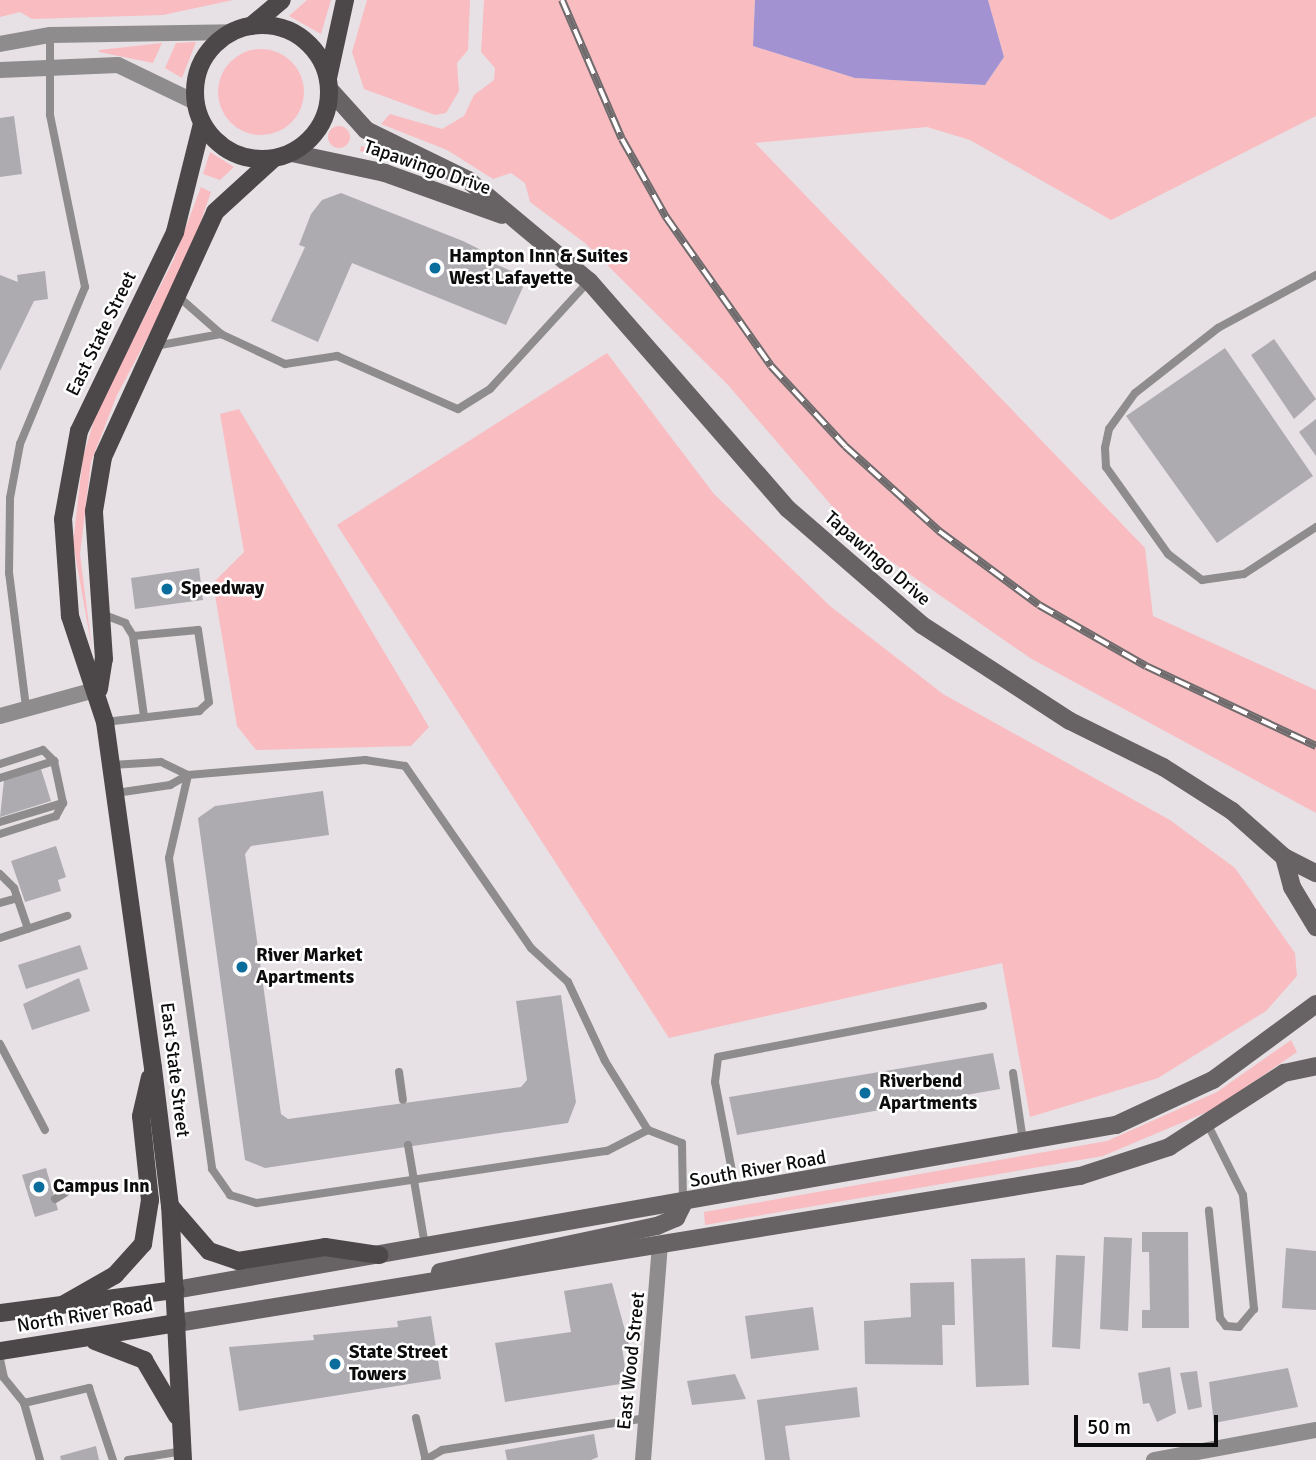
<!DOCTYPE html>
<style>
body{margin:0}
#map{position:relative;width:1316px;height:1460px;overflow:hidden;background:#e7e1e5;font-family:Signika,sans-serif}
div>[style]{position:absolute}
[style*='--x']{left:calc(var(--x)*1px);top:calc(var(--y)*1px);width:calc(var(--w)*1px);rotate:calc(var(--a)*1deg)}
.green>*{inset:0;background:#f9bcc1}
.round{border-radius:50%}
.water>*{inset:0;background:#a292d1}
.building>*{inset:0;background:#aeabb0}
.service>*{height:8px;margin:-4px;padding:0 4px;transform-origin:4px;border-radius:4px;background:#8f8c8d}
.minor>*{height:16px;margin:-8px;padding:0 8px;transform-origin:8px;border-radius:8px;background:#8f8c8d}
.secondary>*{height:18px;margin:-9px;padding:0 9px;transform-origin:9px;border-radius:9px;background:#676365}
.primary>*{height:18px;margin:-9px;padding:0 9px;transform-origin:9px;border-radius:9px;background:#4c4749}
.primary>.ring{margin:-9px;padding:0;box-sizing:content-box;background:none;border:18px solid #4c4749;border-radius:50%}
.rail>*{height:8px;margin-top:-4px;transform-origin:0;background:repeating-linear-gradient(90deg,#fff 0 16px,#6e6b6d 0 32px);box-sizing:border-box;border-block:2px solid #6e6b6d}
.dots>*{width:19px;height:19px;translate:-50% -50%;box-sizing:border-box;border:4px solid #fff;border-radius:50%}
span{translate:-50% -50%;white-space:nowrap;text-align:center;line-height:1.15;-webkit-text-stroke:5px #fff;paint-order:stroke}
.street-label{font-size:19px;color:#0d0c0d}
.poi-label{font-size:19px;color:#0d0c0d;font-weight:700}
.left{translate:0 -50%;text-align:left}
.scale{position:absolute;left:1074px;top:1415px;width:144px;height:32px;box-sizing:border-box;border:4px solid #0d0c0d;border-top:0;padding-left:9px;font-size:21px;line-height:24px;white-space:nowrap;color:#0d0c0d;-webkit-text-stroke:5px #fff;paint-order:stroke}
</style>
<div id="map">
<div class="green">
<div style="clip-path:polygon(0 0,233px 0,163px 15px,32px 19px,20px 12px,0 17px)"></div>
<div style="clip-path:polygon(307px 0,331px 0,321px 34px,289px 16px)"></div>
<div style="clip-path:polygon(367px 0,470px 0,468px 50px,457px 63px,459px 91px,446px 113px,435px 115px,364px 89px,352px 52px)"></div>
<div style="clip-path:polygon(484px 0,755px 0,753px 46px,855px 78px,985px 85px,1004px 57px,988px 0,1316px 0,1316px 116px,1111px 220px,970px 140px,927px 127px,755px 143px,1145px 548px,1153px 616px,1316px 690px,1316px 813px,1030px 658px,862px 541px,728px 385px,585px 243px,530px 202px,525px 183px,511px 173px,493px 179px,447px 150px,381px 124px,390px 114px,442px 129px,464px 116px,474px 95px,494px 80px,495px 68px,481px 52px)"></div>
<div style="clip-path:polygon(196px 42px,182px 78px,165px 68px,176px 43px)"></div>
<div style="clip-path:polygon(162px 43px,153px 63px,99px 52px,99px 50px)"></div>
<div class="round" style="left:218px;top:49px;width:86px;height:86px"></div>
<div class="round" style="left:328px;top:126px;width:22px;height:22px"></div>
<div style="clip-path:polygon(361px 146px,402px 160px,426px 171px,360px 151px)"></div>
<div style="clip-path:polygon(210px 152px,234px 167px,220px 180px,203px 174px)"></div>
<div style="clip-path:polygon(201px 187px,211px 192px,185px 267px,117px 395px,91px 462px,80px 554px,92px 649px,73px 543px,83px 457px,97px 410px,173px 261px)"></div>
<div style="clip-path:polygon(607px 353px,714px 494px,830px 606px,943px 694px,1170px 820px,1235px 868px,1295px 953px,1297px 976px,1266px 1011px,1158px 1078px,1030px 1117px,1002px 963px,669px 1038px,337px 525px)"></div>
<div style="clip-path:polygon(239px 409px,429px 727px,411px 746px,256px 750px,237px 726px,213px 583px,244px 552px,220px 414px)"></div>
<div style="clip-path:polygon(1291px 1040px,1297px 1052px,1214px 1109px,1103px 1156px,705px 1225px,704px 1212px,1107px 1141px,1217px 1092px)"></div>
</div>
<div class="water">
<div style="clip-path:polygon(755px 0,988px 0,1004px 57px,985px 85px,855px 78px,753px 46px)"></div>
</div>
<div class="building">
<div style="clip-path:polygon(14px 116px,22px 174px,0 177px,0 118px)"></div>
<div style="clip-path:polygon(341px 193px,463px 241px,485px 252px,482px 258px,527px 278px,506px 325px,352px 263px,318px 342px,271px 321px,305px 247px,299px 245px,311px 214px,322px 200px)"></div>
<div style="clip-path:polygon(45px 271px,48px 299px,34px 301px,0 371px,0 275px,18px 282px,17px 275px)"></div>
<div style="clip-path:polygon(1274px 339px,1316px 399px,1294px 419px,1251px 355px)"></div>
<div style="clip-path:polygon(1225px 348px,1313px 476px,1217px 543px,1126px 416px)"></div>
<div style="clip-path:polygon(1316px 419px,1316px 456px,1299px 432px)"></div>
<div style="clip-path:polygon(199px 568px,203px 600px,135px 609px,131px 578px)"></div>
<div style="clip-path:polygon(41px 769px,51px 801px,0 817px,4px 780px)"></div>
<div style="clip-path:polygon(323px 791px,329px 835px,251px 846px,245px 854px,281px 1114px,288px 1119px,521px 1087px,527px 1080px,516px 1001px,561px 995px,576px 1102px,568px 1123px,265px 1168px,245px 1160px,198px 818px,215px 806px)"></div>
<div style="clip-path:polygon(56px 846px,66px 877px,58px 880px,61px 891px,25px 902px,11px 861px)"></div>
<div style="clip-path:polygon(80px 945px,88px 969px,26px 989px,18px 965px)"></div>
<div style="clip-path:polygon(79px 978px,90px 1011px,32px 1030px,23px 1004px)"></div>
<div style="clip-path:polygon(993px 1053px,1000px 1089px,737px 1135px,729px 1097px)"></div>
<div style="clip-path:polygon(46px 1168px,58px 1210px,35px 1217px,22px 1175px)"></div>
<div style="clip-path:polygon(1142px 1232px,1188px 1232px,1189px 1328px,1142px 1328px,1142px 1310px,1150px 1310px,1149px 1252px,1142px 1252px)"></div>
<div style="clip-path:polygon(1104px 1237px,1132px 1238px,1128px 1331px,1100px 1329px)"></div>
<div style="clip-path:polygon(1286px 1248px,1316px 1251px,1316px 1310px,1282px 1308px)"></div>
<div style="clip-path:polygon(1056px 1255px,1085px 1256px,1080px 1349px,1052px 1347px)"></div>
<div style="clip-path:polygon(1025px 1258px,1029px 1385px,976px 1387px,971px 1259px)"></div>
<div style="clip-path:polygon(954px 1282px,955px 1325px,942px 1325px,943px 1365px,865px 1364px,864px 1321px,911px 1317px,910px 1283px)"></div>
<div style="clip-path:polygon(612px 1283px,629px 1345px,622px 1346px,627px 1383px,505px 1402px,495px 1343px,571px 1332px,564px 1291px)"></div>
<div style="clip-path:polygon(813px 1307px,819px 1350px,751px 1359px,745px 1316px)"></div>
<div style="clip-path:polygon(431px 1316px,441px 1379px,239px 1411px,229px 1347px,314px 1340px,313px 1335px,398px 1327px,397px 1321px)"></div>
<div style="clip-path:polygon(1170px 1367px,1176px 1413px,1157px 1422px,1149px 1403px,1143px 1404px,1138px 1373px)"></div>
<div style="clip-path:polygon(1288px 1368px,1298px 1407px,1214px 1423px,1209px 1382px)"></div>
<div style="clip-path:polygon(1197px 1371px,1202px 1407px,1188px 1410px,1180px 1373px)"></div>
<div style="clip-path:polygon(735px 1374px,746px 1399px,692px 1405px,687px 1381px)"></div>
<div style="clip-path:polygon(857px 1387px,860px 1417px,785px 1426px,790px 1460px,765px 1460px,757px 1400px)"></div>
<div style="clip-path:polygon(594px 1434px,598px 1457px,591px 1460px,507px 1460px,505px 1450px)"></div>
<div style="clip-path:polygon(96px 1446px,99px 1460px,61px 1460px,60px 1456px)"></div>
</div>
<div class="service">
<div style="--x:1316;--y:275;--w:111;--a:151.6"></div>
<div style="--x:1218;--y:328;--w:105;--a:141.9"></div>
<div style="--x:1135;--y:393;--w:44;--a:125.8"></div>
<div style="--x:1109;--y:429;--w:19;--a:102"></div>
<div style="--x:1105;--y:448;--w:19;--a:87"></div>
<div style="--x:1106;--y:467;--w:107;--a:54.5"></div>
<div style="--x:1168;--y:554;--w:43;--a:37.4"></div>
<div style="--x:1202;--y:580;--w:42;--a:-8.1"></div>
<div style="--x:1244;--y:574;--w:86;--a:-33.1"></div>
<div style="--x:180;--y:298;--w:55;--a:41.3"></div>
<div style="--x:221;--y:334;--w:71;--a:25.1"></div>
<div style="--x:285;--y:364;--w:53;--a:-8.7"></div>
<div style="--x:337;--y:356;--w:132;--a:23.7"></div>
<div style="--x:458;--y:409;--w:38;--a:-32"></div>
<div style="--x:490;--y:389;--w:147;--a:-47.5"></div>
<div style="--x:155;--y:346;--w:67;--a:-10.3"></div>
<div style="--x:102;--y:614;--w:25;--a:21"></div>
<div style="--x:125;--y:623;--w:15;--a:58"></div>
<div style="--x:133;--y:636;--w:81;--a:82.2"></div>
<div style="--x:26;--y:707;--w:135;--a:-97.2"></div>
<div style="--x:9;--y:573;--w:75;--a:-89.2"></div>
<div style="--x:10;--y:498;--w:55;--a:-79.5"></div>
<div style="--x:20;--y:444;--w:170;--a:-67.5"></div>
<div style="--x:85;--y:287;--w:176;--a:-101.5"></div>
<div style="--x:50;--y:115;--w:80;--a:-90"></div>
<div style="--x:105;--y:722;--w:95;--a:-6.7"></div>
<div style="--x:199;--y:711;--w:13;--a:-42"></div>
<div style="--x:209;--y:702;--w:73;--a:-98.7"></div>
<div style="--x:198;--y:630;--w:65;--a:174.7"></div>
<div style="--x:0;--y:764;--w:45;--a:-18"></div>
<div style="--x:43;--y:750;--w:16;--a:45"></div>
<div style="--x:54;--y:761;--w:43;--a:77.9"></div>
<div style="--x:63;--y:803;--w:15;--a:118"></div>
<div style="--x:56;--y:816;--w:59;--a:162.2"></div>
<div style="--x:112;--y:765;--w:49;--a:-3.5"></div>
<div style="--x:161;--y:762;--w:30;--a:26"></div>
<div style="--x:188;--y:775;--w:85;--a:102.9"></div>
<div style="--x:169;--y:858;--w:314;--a:82.1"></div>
<div style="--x:212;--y:1169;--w:32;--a:55"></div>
<div style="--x:230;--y:1195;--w:28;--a:17"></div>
<div style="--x:257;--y:1203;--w:354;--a:-8.5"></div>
<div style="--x:607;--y:1151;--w:46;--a:-27.1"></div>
<div style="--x:0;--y:778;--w:57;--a:-17.5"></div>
<div style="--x:116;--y:793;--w:55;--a:-8.4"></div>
<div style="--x:170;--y:785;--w:21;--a:-29"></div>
<div style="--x:188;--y:775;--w:178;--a:-4.8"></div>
<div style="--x:365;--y:760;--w:40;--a:8.5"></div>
<div style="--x:405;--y:766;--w:221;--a:55.3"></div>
<div style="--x:531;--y:948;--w:50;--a:42.6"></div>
<div style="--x:568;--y:982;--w:87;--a:64.9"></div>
<div style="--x:605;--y:1061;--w:81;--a:58.1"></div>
<div style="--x:648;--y:1130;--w:36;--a:21"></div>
<div style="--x:682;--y:1143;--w:58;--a:89"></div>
<div style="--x:0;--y:822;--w:66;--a:-16.8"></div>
<div style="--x:0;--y:874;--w:20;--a:45"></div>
<div style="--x:14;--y:888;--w:43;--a:71.1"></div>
<div style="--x:0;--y:903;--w:18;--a:-16"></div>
<div style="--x:0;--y:938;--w:71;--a:-18.2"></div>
<div style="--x:0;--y:1044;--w:97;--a:62.4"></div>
<div style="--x:399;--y:1072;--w:28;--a:82"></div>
<div style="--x:1013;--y:1073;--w:69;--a:81.6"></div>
<div style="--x:1208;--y:1125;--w:78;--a:63.4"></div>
<div style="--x:1243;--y:1195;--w:115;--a:84.5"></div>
<div style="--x:1254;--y:1309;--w:23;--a:130"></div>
<div style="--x:1239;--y:1327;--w:13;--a:-176"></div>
<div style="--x:1226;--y:1326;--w:10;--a:-127"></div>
<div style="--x:1220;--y:1318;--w:108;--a:-95.9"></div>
<div style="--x:408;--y:1145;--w:102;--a:80.4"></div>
<div style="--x:736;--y:1192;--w:112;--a:-100.8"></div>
<div style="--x:715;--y:1082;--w:25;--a:-83"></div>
<div style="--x:718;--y:1057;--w:270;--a:-10.9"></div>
<div style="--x:55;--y:1199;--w:12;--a:-31"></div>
<div style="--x:0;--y:1359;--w:19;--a:78"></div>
<div style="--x:4;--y:1378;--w:32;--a:51"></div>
<div style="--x:24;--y:1403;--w:59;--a:74.3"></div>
<div style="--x:24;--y:1403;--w:67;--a:-13"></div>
<div style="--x:89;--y:1388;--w:76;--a:71.6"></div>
<div style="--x:416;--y:1418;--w:40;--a:77"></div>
<div style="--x:128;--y:1460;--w:56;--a:-9.3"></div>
<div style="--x:425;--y:1460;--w:20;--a:-30"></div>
<div style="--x:442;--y:1450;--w:207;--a:-8.9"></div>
</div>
<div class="minor">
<div style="--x:0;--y:44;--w:51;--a:-10.2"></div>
<div style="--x:50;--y:35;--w:183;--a:-0.9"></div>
<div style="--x:0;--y:70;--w:118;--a:-2.4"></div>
<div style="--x:118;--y:65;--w:85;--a:25.7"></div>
<div style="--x:0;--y:716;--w:103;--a:-15.3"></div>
<div style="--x:643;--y:1460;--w:215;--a:-85.5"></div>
<div style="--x:1154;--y:1460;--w:165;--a:-10.5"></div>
</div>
<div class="secondary">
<div style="--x:330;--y:90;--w:54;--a:48"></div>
<div style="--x:366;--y:130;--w:114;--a:26.1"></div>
<div style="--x:468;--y:180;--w:158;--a:39.9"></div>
<div style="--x:589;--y:281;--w:303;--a:48.9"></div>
<div style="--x:788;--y:509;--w:177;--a:40.9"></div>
<div style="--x:922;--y:625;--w:176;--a:33"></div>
<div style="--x:1070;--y:721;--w:104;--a:26.3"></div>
<div style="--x:1163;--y:767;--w:82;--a:32.5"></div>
<div style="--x:1232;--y:811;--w:69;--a:41.5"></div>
<div style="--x:1284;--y:857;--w:36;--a:27"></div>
<div style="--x:292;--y:153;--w:95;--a:12.1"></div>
<div style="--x:385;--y:173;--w:124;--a:19.7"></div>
<div style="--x:1284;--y:857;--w:31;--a:75"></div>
<div style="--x:1292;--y:887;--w:47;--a:59"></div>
<div style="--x:440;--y:1272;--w:222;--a:-12"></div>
<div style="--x:657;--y:1226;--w:21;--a:-23"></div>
<div style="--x:676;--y:1218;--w:16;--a:-63"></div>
<div style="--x:175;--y:1290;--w:955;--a:-9.95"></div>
<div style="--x:1116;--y:1125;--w:107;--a:-24.9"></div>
<div style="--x:1213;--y:1080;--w:128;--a:-36.4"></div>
<div style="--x:177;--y:1323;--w:915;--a:-9.25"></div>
<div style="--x:1080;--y:1176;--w:94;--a:-18"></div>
<div style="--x:1169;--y:1147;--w:137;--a:-32.8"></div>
<div style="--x:1284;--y:1073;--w:33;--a:-12"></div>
</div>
<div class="primary">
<div class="ring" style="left:195px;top:25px;width:116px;height:116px"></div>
<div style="--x:251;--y:26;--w:40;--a:-40"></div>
<div style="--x:328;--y:78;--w:80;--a:-77.7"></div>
<div style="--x:99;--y:689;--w:30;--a:-81"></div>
<div style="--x:104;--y:659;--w:148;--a:-93.9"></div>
<div style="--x:94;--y:511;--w:55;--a:-80.5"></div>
<div style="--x:103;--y:457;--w:269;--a:-65.4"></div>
<div style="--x:215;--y:212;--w:77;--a:-42.4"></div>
<div style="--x:170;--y:1206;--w:60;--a:49.1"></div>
<div style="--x:209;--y:1251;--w:31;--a:19"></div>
<div style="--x:238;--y:1261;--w:88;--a:-9.1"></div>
<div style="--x:325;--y:1247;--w:55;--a:8.4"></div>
<div style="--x:64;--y:1304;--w:59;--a:-29.6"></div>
<div style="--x:115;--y:1275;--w:42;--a:-47.9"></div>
<div style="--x:143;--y:1244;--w:45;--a:-81"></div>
<div style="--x:150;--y:1200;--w:84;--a:-96.1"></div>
<div style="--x:141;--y:1116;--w:39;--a:-77"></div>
<div style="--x:0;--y:1313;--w:177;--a:-7.5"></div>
<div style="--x:95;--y:1341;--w:53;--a:21.2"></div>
<div style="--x:144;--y:1360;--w:65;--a:59.5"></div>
<div style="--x:0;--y:1351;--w:179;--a:-9"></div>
<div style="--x:183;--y:1460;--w:254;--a:-92.9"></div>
<div style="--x:170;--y:1206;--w:139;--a:-97"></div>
<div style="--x:153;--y:1068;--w:349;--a:-97.9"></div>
<div style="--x:105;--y:722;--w:112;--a:-108.3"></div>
<div style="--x:70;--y:616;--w:97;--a:-94.1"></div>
<div style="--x:63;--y:519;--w:89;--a:-79.7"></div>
<div style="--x:79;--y:431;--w:221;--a:-64.2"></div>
<div style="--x:175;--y:232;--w:111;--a:-76"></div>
</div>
<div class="rail">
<div style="--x:562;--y:0;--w:151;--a:66.7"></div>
<div style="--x:622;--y:139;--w:90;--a:60.6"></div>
<div style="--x:666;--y:217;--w:182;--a:54.8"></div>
<div style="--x:771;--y:366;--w:109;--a:47.2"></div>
<div style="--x:845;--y:446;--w:127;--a:42.1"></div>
<div style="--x:939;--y:531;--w:124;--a:36.5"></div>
<div style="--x:1039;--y:605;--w:123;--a:29.7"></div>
<div style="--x:1146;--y:666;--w:188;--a:25.2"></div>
</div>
<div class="dots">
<div style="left:435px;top:268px;background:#0b6d9b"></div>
<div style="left:167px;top:589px;background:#0b6d9b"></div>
<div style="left:242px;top:967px;background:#0b6d9b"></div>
<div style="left:865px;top:1093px;background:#0b6d9b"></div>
<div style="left:39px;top:1187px;background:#0b6d9b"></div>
<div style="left:335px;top:1364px;background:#0b6d9b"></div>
</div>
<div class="street-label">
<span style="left:427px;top:168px;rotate:19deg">Tapawingo Drive</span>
<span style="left:102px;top:334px;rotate:-64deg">East State Street</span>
<span style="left:877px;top:559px;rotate:41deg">Tapawingo Drive</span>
<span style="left:174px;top:1070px;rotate:83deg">East State Street</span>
<span style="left:758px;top:1170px;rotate:-10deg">South River Road</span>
<span style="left:85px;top:1316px;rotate:-9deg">North River Road</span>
<span style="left:632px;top:1361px;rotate:-84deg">East Wood Street</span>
</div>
<div class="poi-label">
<span class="left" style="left:449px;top:268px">Hampton Inn &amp; Suites<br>West Lafayette</span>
<span class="left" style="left:181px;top:589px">Speedway</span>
<span class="left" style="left:256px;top:967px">River Market<br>Apartments</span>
<span class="left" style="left:879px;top:1093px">Riverbend<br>Apartments</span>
<span class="left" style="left:53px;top:1187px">Campus Inn</span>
<span class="left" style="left:349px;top:1364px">State Street<br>Towers</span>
</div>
<div class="scale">50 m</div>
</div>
